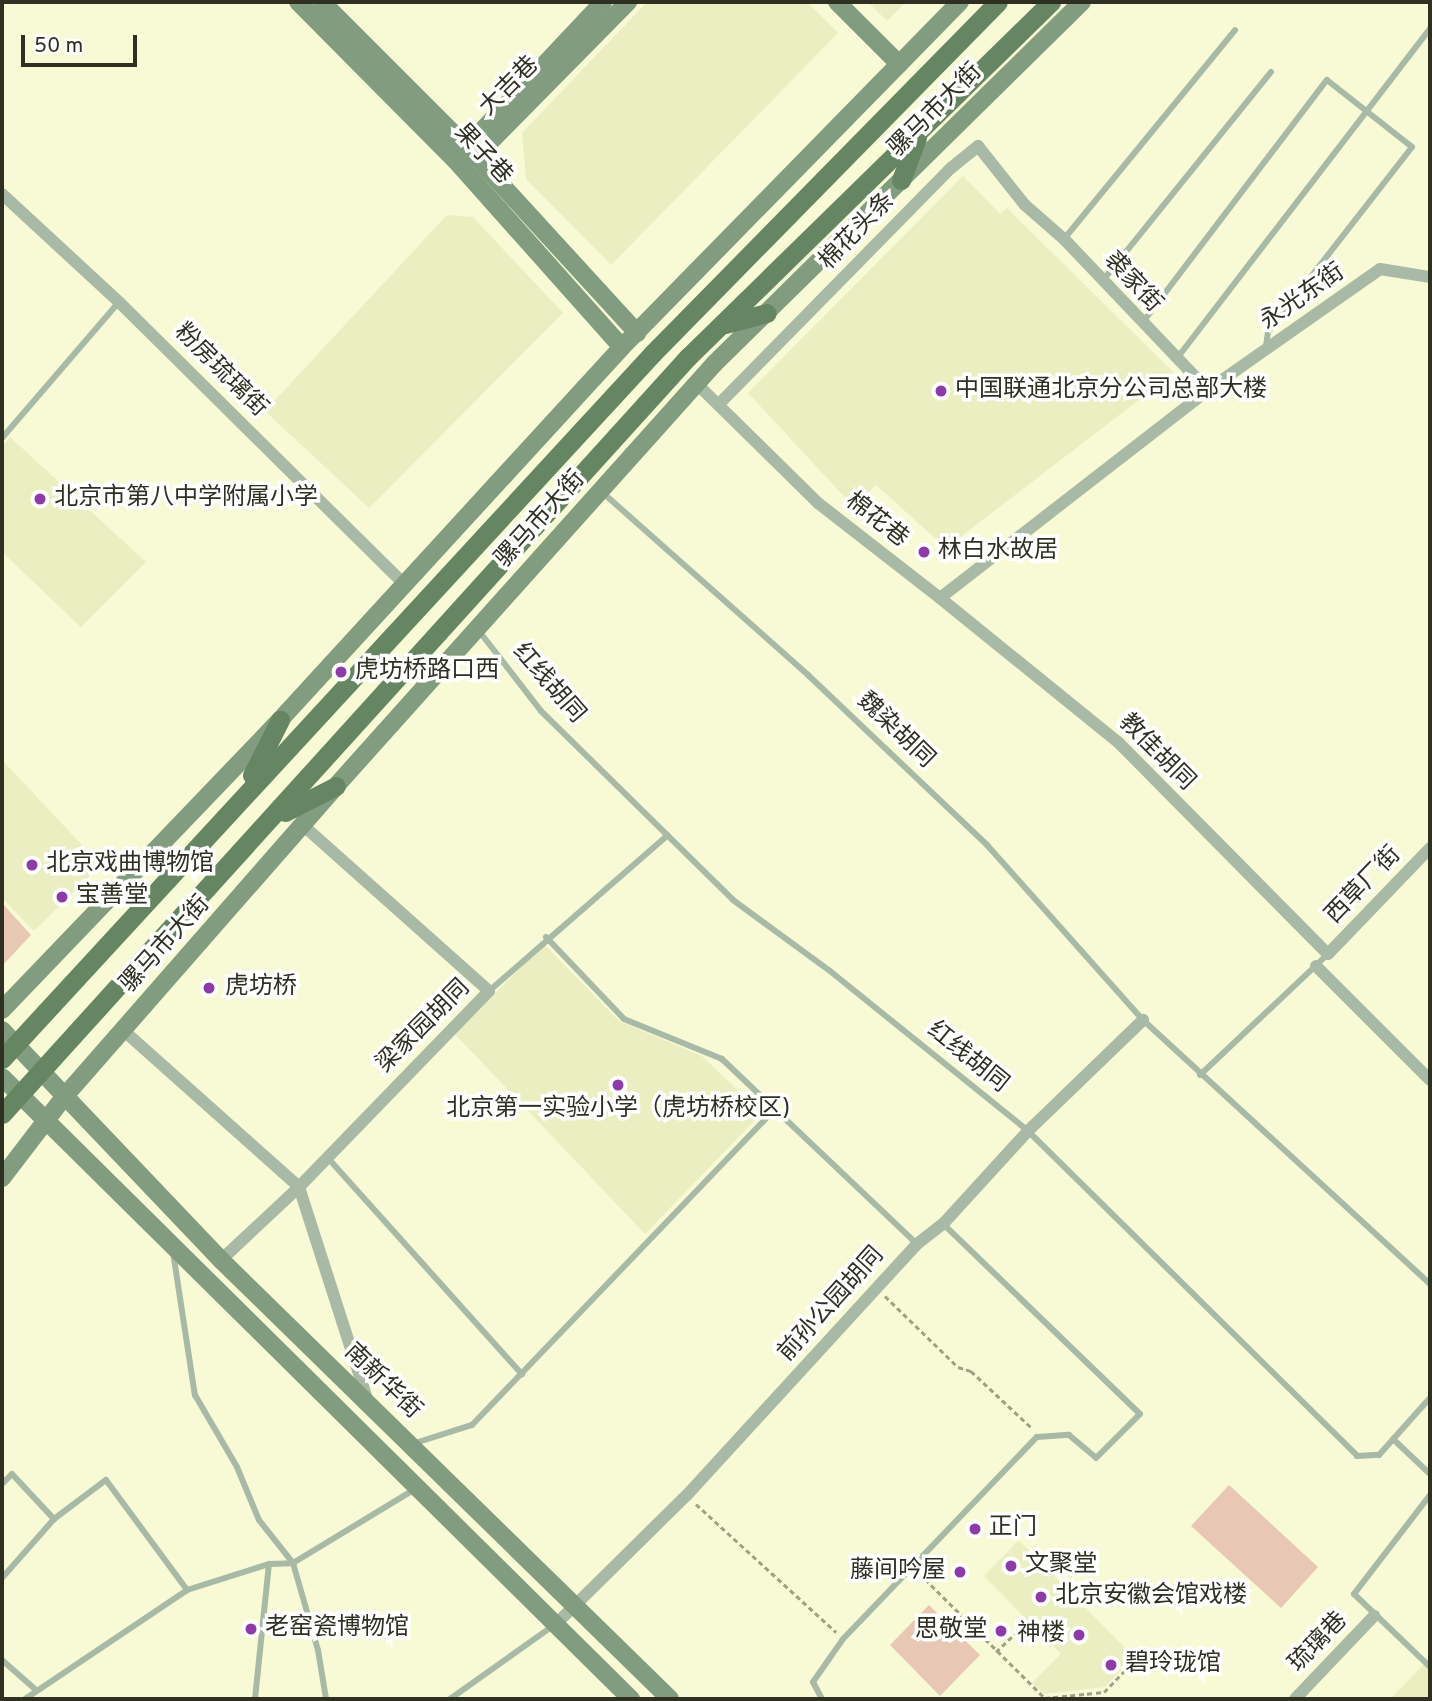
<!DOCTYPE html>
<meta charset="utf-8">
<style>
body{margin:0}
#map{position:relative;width:1432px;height:1701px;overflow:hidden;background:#f7fad5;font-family:Overpass,"Noto Sans SC",sans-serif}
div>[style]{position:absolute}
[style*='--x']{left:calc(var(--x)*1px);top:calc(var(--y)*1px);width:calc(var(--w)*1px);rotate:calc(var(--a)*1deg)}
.built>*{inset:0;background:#eaeec1}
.green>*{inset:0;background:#e9c7b5}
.path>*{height:2.5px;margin-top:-1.25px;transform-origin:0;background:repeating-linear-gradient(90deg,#9fa186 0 5px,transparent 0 8.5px)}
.lane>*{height:6px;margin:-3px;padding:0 3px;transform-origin:3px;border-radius:3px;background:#a8baa6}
.street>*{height:12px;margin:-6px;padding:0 6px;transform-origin:6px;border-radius:6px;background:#a8baa6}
.secondary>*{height:18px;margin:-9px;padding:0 9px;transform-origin:9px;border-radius:9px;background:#829c7f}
.primary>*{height:19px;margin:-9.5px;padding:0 9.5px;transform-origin:9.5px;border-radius:9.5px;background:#668663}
.dots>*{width:19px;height:19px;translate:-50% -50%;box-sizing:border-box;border:4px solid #fff;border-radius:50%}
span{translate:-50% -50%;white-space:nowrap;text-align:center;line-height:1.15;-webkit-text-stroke:7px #fff;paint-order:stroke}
.street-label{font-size:24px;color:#2f3022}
.poi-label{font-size:24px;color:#2f3022}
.left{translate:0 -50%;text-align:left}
.right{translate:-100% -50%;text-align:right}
.frame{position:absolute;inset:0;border:4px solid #2f3022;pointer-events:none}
.scale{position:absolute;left:21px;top:35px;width:116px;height:32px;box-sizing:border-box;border:4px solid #2f3022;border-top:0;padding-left:9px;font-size:21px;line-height:24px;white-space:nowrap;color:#2f3022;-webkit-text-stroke:5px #fff;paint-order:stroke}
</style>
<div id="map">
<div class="built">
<div style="clip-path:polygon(647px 2px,807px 2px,838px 33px,611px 265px,526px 179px,522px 133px)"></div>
<div style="clip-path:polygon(868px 2px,906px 2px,887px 21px)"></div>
<div style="clip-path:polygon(963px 176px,1000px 214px,1007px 208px,1174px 373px,946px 548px,876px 485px,854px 507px,748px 393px)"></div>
<div style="clip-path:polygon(447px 215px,473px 217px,563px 313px,369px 508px,265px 411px)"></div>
<div style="clip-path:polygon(10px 437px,146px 562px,81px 627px,2px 552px,2px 447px)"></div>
<div style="clip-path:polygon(2px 760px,101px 865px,34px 931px,2px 898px)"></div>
<div style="clip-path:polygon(544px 944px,619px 1021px,702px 1056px,762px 1113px,645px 1234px,455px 1034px)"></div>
<div style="clip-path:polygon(1019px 1540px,1134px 1657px,1105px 1687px,1044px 1694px,1032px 1683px,1061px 1654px,984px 1576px)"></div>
<div style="clip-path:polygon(1430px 1658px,1430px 1699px,1390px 1699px)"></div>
</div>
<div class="green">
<div style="clip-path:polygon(2px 903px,31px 935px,2px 966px)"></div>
<div style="clip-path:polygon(1229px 1485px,1318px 1567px,1281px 1608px,1191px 1526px)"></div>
<div style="clip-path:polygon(929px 1605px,980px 1655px,940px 1696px,890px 1645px)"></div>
</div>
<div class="path">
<div style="--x:885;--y:1296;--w:102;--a:44.2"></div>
<div style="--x:958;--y:1367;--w:14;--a:17"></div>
<div style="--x:971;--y:1371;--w:85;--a:43.1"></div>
<div style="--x:696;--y:1504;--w:190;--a:42.4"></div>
<div style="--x:919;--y:1573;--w:177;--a:44.8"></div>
<div style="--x:1045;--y:1698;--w:59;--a:-5.8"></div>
<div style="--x:1104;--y:1692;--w:43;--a:-45.9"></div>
<div style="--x:996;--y:1652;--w:45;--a:-44.1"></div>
</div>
<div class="lane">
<div style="--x:1064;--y:239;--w:270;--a:-50.7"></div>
<div style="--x:1104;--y:279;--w:266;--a:-51.1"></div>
<div style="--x:1143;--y:322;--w:304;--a:-52.8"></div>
<div style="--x:1327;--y:80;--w:108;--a:38.2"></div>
<div style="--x:1412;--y:147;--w:234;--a:127.9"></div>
<div style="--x:1268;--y:332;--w:14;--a:98"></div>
<div style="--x:1178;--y:357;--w:414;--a:-52.5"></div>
<div style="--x:2;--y:438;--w:179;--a:-49.3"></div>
<div style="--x:602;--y:492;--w:276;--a:41.6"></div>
<div style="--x:808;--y:675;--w:247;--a:43.5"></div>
<div style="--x:987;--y:845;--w:234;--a:48.3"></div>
<div style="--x:1143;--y:1020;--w:390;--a:42.6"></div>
<div style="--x:479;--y:631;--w:101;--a:52.2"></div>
<div style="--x:541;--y:711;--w:269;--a:44.5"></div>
<div style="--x:733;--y:900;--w:120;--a:36.2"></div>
<div style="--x:830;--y:971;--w:255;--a:38.9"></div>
<div style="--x:1028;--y:1131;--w:462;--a:44.6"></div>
<div style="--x:1357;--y:1456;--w:22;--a:-3"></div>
<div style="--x:1379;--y:1455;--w:76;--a:-48.2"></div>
<div style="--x:546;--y:937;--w:113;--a:46.4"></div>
<div style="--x:624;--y:1019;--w:106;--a:22.2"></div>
<div style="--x:722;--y:1059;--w:269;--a:43.5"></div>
<div style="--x:489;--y:991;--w:237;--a:-41.1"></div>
<div style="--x:1200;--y:1075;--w:176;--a:-43.4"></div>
<div style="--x:327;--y:1157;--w:292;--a:48.1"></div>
<div style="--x:173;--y:1252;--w:145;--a:81.3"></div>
<div style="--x:195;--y:1395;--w:83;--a:59.7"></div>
<div style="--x:237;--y:1467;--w:57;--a:67.5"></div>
<div style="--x:259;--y:1520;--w:55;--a:51.7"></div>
<div style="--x:293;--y:1563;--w:91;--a:74"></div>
<div style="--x:318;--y:1650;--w:50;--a:80.7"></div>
<div style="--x:1393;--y:1439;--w:51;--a:43.4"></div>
<div style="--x:412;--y:1444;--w:63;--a:-17.6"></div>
<div style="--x:472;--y:1425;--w:436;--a:-46.2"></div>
<div style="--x:2;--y:1484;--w:14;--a:-45"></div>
<div style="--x:12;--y:1474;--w:62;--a:47"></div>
<div style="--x:1430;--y:1495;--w:125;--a:127.5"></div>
<div style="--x:1354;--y:1594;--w:105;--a:43.8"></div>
<div style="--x:2;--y:1578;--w:79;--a:-48.6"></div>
<div style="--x:54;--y:1519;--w:65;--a:-36.9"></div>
<div style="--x:106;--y:1480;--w:137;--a:53.6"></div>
<div style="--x:2;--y:1660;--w:45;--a:41.4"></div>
<div style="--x:25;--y:1699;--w:195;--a:-33.9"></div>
<div style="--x:187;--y:1590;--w:86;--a:-17.6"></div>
<div style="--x:269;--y:1564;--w:24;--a:-2"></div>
<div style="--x:293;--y:1563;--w:143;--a:-31.2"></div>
<div style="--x:255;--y:1699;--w:136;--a:-84.1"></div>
<div style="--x:450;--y:1699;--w:128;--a:-35.4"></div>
<div style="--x:822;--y:1699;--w:19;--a:-118"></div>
<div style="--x:813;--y:1682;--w:52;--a:-55.1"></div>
<div style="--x:843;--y:1639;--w:280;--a:-46.2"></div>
<div style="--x:1037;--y:1437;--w:32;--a:-4"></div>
<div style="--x:1069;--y:1435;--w:35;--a:40"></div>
<div style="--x:1096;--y:1458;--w:62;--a:-45"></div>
<div style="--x:1140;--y:1414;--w:274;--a:-136"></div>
</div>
<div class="street">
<div style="--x:2;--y:194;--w:159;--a:42.7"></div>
<div style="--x:119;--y:302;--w:400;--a:44.7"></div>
<div style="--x:697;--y:384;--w:170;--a:44.5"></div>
<div style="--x:818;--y:503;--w:155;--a:37.9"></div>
<div style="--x:940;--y:598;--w:339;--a:-37.8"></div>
<div style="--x:1208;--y:390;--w:210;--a:-35.1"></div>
<div style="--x:1380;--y:269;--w:51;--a:9.1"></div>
<div style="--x:719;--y:404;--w:331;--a:-45.5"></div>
<div style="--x:951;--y:168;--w:35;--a:-39"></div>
<div style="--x:978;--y:146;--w:75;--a:51.5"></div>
<div style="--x:1025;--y:205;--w:52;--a:41.1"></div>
<div style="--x:1064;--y:239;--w:209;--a:46.4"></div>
<div style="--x:940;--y:598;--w:229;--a:39"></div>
<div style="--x:1118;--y:742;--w:298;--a:45.3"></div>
<div style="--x:1328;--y:954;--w:147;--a:-46.1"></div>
<div style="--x:1316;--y:966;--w:161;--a:45"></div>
<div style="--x:123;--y:1030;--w:236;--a:41.7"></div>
<div style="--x:299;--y:1187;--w:226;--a:72.2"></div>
<div style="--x:221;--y:1260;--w:107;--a:-43.1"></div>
<div style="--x:299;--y:1187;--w:273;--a:-45.9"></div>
<div style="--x:489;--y:991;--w:248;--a:-138.3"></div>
<div style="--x:556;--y:1624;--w:184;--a:-44.6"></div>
<div style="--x:687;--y:1495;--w:340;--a:-47.5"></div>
<div style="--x:917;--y:1244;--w:33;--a:-38"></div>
<div style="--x:943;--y:1224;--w:126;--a:-47.6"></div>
<div style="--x:1028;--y:1131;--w:160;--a:-44"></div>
<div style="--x:1295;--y:1699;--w:115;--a:-46.4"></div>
</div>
<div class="secondary">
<div style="--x:298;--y:2;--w:224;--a:45.2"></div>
<div style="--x:456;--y:161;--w:249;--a:48.3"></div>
<div style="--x:322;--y:2;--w:202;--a:45"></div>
<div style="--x:465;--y:145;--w:255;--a:47.5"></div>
<div style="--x:837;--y:2;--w:88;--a:45"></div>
<div style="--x:459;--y:155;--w:210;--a:-46.7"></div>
<div style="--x:466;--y:158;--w:29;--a:-34"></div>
<div style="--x:490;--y:142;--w:197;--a:-45.4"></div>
<div style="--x:2;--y:1010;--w:402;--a:-46.2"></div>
<div style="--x:280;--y:720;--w:506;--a:-47.48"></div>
<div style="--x:622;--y:347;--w:483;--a:-45.6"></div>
<div style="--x:2;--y:1030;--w:318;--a:46.4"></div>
<div style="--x:221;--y:1260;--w:628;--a:44.35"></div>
<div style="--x:2;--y:1077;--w:885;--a:44.68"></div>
<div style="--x:2;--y:1178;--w:102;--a:-52.6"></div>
<div style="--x:64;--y:1097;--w:413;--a:-48.8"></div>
<div style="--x:336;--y:786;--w:567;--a:-48.15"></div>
<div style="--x:714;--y:364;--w:516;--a:-44.53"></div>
</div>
<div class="primary">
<div style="--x:901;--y:180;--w:45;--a:-69.1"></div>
<div style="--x:725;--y:324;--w:43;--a:-14.7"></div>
<div style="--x:252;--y:775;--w:62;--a:-63"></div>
<div style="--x:285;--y:812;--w:57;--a:-27"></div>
<div style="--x:2;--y:1059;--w:960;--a:-47.32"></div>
<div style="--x:653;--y:353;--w:492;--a:-45.5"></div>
<div style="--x:2;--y:1114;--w:1022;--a:-47.82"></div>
<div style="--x:688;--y:357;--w:508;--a:-44.36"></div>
</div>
<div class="dots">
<div style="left:941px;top:391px;background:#8d3ba9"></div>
<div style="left:40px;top:499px;background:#8d3ba9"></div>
<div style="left:924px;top:552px;background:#8d3ba9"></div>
<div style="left:341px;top:672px;background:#8d3ba9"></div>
<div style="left:32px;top:865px;background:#8d3ba9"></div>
<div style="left:62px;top:897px;background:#8d3ba9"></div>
<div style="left:209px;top:988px;background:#8d3ba9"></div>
<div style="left:618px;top:1085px;background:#8d3ba9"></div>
<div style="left:975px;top:1529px;background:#8d3ba9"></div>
<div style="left:1011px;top:1566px;background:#8d3ba9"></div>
<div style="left:960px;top:1572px;background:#8d3ba9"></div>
<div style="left:1041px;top:1597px;background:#8d3ba9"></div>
<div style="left:251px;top:1629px;background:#8d3ba9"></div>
<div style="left:1001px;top:1631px;background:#8d3ba9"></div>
<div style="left:1079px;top:1635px;background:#8d3ba9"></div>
<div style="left:1111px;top:1665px;background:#8d3ba9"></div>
</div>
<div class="street-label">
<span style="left:510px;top:87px;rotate:-45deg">大吉巷</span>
<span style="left:936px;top:111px;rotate:-45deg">骡马市大街</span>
<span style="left:482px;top:155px;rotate:47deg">果子巷</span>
<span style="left:858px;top:232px;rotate:-46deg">棉花头条</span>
<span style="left:1132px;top:283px;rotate:47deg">裘家街</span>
<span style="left:1303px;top:298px;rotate:-35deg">永光东街</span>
<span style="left:220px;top:371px;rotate:45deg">粉房琉璃街</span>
<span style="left:541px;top:520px;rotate:-48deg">骡马市大街</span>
<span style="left:876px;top:521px;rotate:38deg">棉花巷</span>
<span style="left:548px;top:684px;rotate:49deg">红线胡同</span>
<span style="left:895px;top:731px;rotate:44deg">魏染胡同</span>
<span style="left:1156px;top:753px;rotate:45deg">教佳胡同</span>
<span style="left:1364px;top:886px;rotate:-46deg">西草厂街</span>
<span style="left:166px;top:945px;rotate:-48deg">骡马市大街</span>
<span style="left:424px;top:1027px;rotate:-45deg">梁家园胡同</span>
<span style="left:967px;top:1058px;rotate:39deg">红线胡同</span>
<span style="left:832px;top:1305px;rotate:-48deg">前孙公园胡同</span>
<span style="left:382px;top:1382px;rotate:44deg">南新华街</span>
<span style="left:1319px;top:1643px;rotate:-46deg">琉璃巷</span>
</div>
<div class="poi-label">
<span class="left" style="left:955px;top:391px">中国联通北京分公司总部大楼</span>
<span class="left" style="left:54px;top:499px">北京市第八中学附属小学</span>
<span class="left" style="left:938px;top:552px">林白水故居</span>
<span class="left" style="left:355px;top:672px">虎坊桥路口西</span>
<span class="left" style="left:46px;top:865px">北京戏曲博物馆</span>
<span class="left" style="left:76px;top:897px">宝善堂</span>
<span class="left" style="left:225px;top:988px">虎坊桥</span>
<span style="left:618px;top:1110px">北京第一实验小学（虎坊桥校区)</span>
<span class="left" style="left:989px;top:1529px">正门</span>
<span class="left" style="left:1025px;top:1566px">文聚堂</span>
<span class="right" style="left:946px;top:1572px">藤间吟屋</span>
<span class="left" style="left:1055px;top:1597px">北京安徽会馆戏楼</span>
<span class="left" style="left:265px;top:1629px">老窑瓷博物馆</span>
<span class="right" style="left:987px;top:1631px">思敬堂</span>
<span class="right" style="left:1065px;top:1635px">神楼</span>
<span class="left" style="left:1125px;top:1665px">碧玲珑馆</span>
</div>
<div class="frame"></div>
<div class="scale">50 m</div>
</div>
